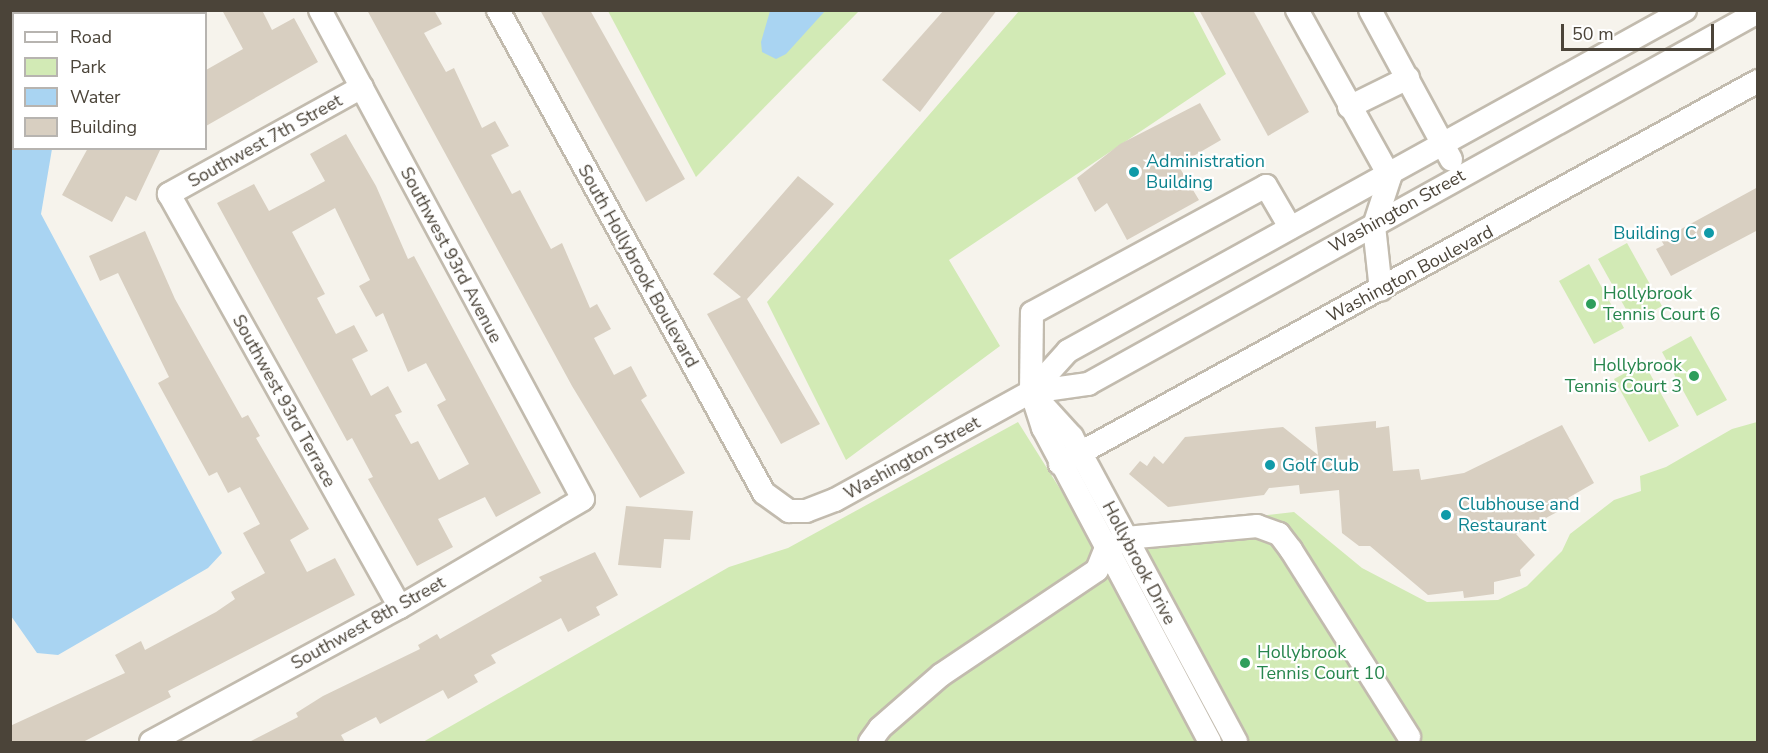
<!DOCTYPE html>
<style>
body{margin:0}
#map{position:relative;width:1768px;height:753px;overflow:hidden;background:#f6f3ec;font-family:"Nunito Sans",sans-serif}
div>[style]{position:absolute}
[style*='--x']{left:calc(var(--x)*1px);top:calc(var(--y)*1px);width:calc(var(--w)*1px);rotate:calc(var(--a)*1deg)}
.green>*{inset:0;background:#d2eab5}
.water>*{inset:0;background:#a9d4f2}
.building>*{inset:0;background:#d8cfc1}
.roads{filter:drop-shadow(2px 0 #c2bbae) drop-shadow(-2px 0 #c2bbae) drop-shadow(0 2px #c2bbae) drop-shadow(0 -2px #c2bbae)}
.minor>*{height:22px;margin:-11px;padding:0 11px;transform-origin:11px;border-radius:11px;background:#fff}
.dots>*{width:16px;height:16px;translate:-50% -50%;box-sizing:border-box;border:3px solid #fff;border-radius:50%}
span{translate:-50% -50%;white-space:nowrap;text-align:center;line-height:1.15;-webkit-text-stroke:4.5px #fff;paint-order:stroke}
.street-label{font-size:18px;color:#4b4439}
.culture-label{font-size:18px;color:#0d838f}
.left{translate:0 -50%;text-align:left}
.right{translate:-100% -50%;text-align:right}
.leisure-label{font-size:18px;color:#27864d}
.frame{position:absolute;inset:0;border:12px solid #4b4439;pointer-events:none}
.legend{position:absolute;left:12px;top:12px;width:195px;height:138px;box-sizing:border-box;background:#fff;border:2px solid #b7b4b0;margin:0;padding:8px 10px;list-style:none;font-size:18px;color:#4b4439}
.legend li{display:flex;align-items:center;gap:12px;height:30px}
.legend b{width:30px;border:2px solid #b7b4b0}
.scale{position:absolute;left:1561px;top:24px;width:153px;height:27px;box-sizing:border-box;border:3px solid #4b4439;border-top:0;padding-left:8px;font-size:18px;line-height:21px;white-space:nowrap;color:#4b4439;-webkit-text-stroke:4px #fff;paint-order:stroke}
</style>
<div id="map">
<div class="green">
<div style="clip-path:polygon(608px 11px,859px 11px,696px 177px)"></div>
<div style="clip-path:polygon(1019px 11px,1193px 11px,1226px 74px,949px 260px,1000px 346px,846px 460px,767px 302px)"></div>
<div style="clip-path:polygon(1627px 243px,1662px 306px,1633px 322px,1598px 259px)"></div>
<div style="clip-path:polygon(1589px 264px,1624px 328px,1594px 344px,1559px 281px)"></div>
<div style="clip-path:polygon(1691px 336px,1727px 400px,1697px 416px,1662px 352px)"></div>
<div style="clip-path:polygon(1644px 363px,1679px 426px,1649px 442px,1614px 379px)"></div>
<div style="clip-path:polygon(1018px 422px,1089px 535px,1294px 512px,1362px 568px,1427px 602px,1498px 600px,1527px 586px,1562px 551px,1570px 534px,1614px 500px,1641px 491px,1640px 476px,1666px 467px,1732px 429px,1757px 422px,1757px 742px,423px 742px,729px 567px,788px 548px)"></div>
</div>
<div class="water">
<div style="clip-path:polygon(770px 11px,770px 10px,825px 11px,786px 54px,776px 59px,762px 52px,761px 42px)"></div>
<div style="clip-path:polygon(10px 81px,14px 148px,52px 149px,41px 214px,222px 553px,208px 568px,58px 655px,37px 653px,11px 616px)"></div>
</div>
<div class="building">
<div style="clip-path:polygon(222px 10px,262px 10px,272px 30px,294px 18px,318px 62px,206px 126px,206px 70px,243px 49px)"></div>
<div style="clip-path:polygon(367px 10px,434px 10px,442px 24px,424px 33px,446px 72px,454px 68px,482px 128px,495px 121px,509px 146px,491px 155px,512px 194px,520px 190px,551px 249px,562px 243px,590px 308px,597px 304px,611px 329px,594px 338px,614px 375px,631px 366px,647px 396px,641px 400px,685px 473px,640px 498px,572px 386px)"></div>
<div style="clip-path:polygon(540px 10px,590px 10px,685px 179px,646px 202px)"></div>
<div style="clip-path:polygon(944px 10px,997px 10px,920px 112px,882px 80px)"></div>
<div style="clip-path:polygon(1199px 10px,1253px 10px,1309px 112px,1268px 136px)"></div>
<div style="clip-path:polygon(1200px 103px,1221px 140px,1178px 165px,1199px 200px,1127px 240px,1107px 203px,1095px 212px,1077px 178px,1120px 144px)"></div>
<div style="clip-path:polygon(evenodd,346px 134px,376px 186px,408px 259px,414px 256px,541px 493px,496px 517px,485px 497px,438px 519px,453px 547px,417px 566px,368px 479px,373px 477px,352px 438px,347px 441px,217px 203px,254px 184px,269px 211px,307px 191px,325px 181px,310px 154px,346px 134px,335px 208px,370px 280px,359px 286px,376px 317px,383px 313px,408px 372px,426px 363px,446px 400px,437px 405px,469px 464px,439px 480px,418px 441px,411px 444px,395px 415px,402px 412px,388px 386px,371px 396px,352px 359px,368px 351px,354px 325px,336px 334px,317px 298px,325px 294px,292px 232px,335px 208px)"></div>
<div style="clip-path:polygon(88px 148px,161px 148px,136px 201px,126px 196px,112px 222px,62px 195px)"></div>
<div style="clip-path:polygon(798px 176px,834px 204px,747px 299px,820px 424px,781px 444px,707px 314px,741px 297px,713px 274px)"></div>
<div style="clip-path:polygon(1758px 187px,1758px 230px,1671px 276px,1656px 249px,1664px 245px,1661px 240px)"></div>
<div style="clip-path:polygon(145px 231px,175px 299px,242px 418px,248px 415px,260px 436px,256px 438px,309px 529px,290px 540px,307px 572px,335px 558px,355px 595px,168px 691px,171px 697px,83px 742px,10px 742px,10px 726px,125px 673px,115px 655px,141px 641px,145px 650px,216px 612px,235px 599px,231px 592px,265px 573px,243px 533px,260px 524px,240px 487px,228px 493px,217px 472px,209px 476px,158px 383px,169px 377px,118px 273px,100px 281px,89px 256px)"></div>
<div style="clip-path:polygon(1376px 421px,1376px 428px,1389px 426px,1393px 471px,1419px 469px,1421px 480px,1464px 473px,1562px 425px,1594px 483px,1568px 498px,1572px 504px,1516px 534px,1535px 555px,1520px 570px,1521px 576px,1494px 582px,1494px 594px,1464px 598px,1463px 591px,1428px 595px,1370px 546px,1359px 546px,1342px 533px,1339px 490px,1300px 494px,1299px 485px,1269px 488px,1264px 495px,1168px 507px,1129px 474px,1140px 461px,1147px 466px,1154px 456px,1163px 464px,1185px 437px,1283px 427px,1318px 455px,1315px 427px)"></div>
<div style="clip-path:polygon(626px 506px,693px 511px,690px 540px,664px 539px,661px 568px,618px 565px)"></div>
<div style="clip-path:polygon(595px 552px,618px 595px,596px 607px,600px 615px,568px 632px,561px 618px,491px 655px,496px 663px,474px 675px,478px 682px,448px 699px,443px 690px,380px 724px,376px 717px,341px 735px,345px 742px,249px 742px,298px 717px,296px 713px,323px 696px,420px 649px,418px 645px,437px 634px,440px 639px,542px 581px,539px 577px)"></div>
</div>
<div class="roads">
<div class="minor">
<div style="--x:498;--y:10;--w:551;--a:61.16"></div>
<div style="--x:764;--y:493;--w:31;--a:36"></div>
<div style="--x:789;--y:511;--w:17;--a:0"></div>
<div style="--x:806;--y:511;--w:31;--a:-21"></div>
<div style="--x:835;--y:500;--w:224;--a:-28.9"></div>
<div style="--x:1031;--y:392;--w:55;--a:-47.9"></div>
<div style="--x:1068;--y:351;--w:705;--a:-28.93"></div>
<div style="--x:1297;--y:10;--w:191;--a:60.9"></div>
<div style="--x:1390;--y:177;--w:52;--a:108.1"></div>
<div style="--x:1374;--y:226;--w:64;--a:83.8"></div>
<div style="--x:1370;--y:10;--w:170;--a:61.5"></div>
<div style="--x:362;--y:87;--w:221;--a:151"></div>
<div style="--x:169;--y:194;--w:473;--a:60.8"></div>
<div style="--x:1349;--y:107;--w:66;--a:-26.2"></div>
<div style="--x:1031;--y:392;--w:58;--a:-8"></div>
<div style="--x:1088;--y:384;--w:766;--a:-29.04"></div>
<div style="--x:1032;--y:393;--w:59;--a:47.7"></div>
<div style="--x:1072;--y:437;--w:346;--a:61.7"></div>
<div style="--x:1060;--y:464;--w:796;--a:-28.75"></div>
<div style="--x:151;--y:742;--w:283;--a:-28.5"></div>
<div style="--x:400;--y:607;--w:212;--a:-30.5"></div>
<div style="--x:583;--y:499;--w:555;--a:-118.27"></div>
<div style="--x:870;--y:742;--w:17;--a:-54"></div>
<div style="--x:880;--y:728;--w:81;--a:-41"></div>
<div style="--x:941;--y:675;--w:188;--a:-33.9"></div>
<div style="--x:1097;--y:570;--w:22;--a:-68"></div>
<div style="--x:1105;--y:550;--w:24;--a:-30"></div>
<div style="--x:1126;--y:538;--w:132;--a:-5.2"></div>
<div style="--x:1257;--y:526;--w:23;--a:20"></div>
<div style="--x:1279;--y:534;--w:20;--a:53"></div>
<div style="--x:1291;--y:550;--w:221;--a:57.7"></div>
<div style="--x:1210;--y:742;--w:356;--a:-118"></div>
<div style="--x:1043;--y:428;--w:38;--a:-108"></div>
<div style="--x:1031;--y:392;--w:79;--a:-89.3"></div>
<div style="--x:1032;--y:313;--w:266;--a:-28.5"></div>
<div style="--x:1266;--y:186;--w:48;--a:59.7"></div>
</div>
</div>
<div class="dots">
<div style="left:1134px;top:172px;background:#0f9aa8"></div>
<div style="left:1709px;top:233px;background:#0f9aa8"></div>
<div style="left:1591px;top:304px;background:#2e9e5b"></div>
<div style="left:1694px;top:376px;background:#2e9e5b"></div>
<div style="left:1270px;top:465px;background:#0f9aa8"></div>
<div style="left:1446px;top:515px;background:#0f9aa8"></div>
<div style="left:1245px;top:663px;background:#2e9e5b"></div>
</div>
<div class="street-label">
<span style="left:265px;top:141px;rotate:-29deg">Southwest 7th Street</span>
<span style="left:1397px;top:211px;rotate:-29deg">Washington Street</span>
<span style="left:451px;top:255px;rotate:62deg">Southwest 93rd Avenue</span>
<span style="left:638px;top:266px;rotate:61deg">South Hollybrook Boulevard</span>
<span style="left:1410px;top:274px;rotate:-28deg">Washington Boulevard</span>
<span style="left:284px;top:401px;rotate:61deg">Southwest 93rd Terrace</span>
<span style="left:912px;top:458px;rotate:-29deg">Washington Street</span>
<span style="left:1139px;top:563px;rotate:62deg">Hollybrook Drive</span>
<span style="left:368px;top:623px;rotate:-29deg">Southwest 8th Street</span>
</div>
<div class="culture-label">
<span class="left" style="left:1146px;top:172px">Administration<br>Building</span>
<span class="right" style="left:1697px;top:233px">Building C</span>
<span class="left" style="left:1282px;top:465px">Golf Club</span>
<span class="left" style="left:1458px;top:515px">Clubhouse and<br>Restaurant</span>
</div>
<div class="leisure-label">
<span class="left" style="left:1603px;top:304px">Hollybrook<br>Tennis Court 6</span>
<span class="right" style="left:1682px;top:376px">Hollybrook<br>Tennis Court 3</span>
<span class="left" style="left:1257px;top:663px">Hollybrook<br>Tennis Court 10</span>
</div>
<div class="frame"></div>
<ul class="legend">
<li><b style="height:8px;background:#fff"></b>Road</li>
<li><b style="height:16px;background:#d2eab5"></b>Park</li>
<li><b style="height:16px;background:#a9d4f2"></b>Water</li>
<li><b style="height:16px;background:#d8cfc1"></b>Building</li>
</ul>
<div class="scale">50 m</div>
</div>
